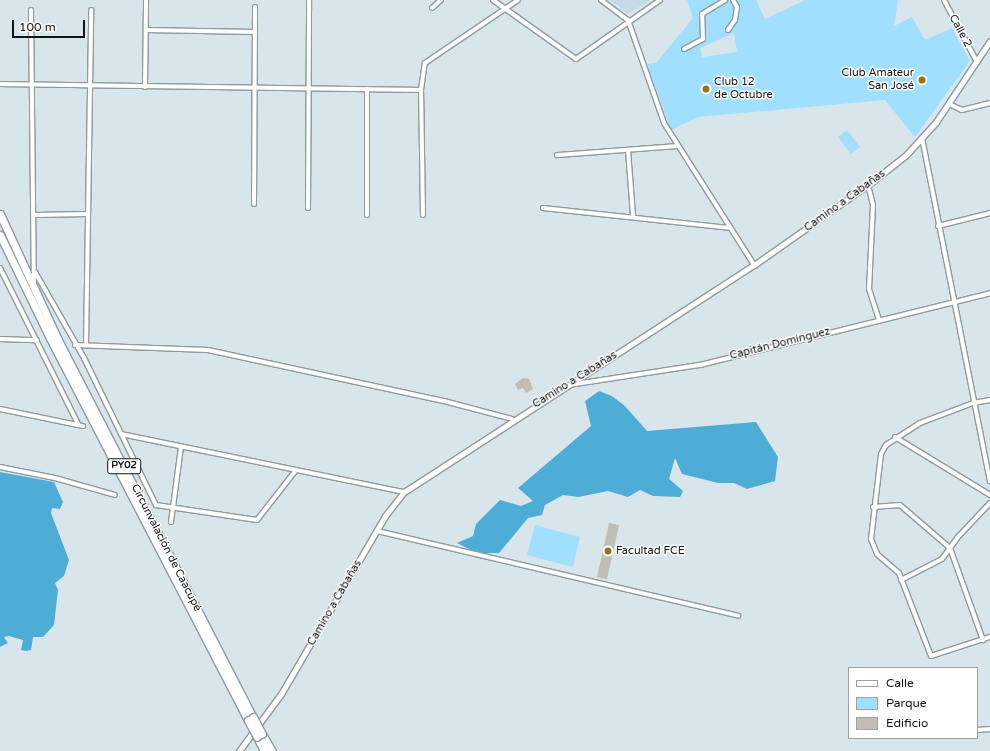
<!DOCTYPE html>
<meta charset="utf-8">
<style>
body{margin:0}
#map{position:relative;width:990px;height:751px;overflow:hidden;background:#d8e6ec;font-family:"Varela Round",sans-serif}
div>[style]{position:absolute}
[style*='--x']{left:calc(var(--x)*1px);top:calc(var(--y)*1px);width:calc(var(--w)*1px);rotate:calc(var(--a)*1deg)}
.built>*{inset:0;background:#c5dae5}
.green>*{inset:0;background:#a0dffd}
.forest>*{inset:0;background:#4eadd6}
.building>*{inset:0;background:#c1bdb2}
.roads{filter:drop-shadow(1px 0 #8e9aa1) drop-shadow(-1px 0 #8e9aa1) drop-shadow(0 1px #8e9aa1) drop-shadow(0 -1px #8e9aa1)}
.minor>*{height:4px;margin:-2px;padding:0 2px;transform-origin:2px;border-radius:2px;background:#fff}
.tertiary>*{height:5px;margin:-2.5px;padding:0 2.5px;transform-origin:2.5px;border-radius:2.5px;background:#fff}
.trunk>*{height:7px;margin:-3.5px;padding:0 3.5px;transform-origin:3.5px;border-radius:3.5px;background:#fff}
.bridges{filter:drop-shadow(1px 0 #8e9aa1) drop-shadow(-1px 0 #8e9aa1) drop-shadow(0 1px #8e9aa1) drop-shadow(0 -1px #8e9aa1)}
.trunk-bridge>*{height:7px;margin:-3.5px;padding:0 3.5px;transform-origin:3.5px;border-radius:3.5px;background:#fff}
.dots>*{width:11px;height:11px;translate:-50% -50%;box-sizing:border-box;border:2px solid #fff;border-radius:50%}
span{translate:-50% -50%;white-space:nowrap;text-align:center;line-height:1.15;-webkit-text-stroke:3px #fff;paint-order:stroke}
.shield-label span{padding:1px 3px;background:#fff;border:1px solid;border-radius:3px;-webkit-text-stroke-width:0}
.shield-label{font-size:10px;color:#101416;font-weight:700}
.street-label{font-size:11px;color:#101416}
.poi-label{font-size:11px;color:#101416}
.right{translate:-100% -50%;text-align:right}
.left{translate:0 -50%;text-align:left}
.legend{position:absolute;left:848px;top:667px;width:130px;height:72px;box-sizing:border-box;background:#fff;border:1px solid #9fa1a2;margin:0;padding:5px 7px;list-style:none;font-size:12px;color:#101416}
.legend li{display:flex;align-items:center;gap:8px;height:20px}
.legend b{width:20px;border:1px solid #9fa1a2}
.scale{position:absolute;left:12px;top:20px;width:73px;height:18px;box-sizing:border-box;border:2px solid #101416;border-top:0;padding-left:5px;font-size:12px;line-height:14px;white-space:nowrap;color:#101416;-webkit-text-stroke:3px #fff;paint-order:stroke}
</style>
<div id="map">
<div class="built">
<div style="clip-path:polygon(610px 0,651px 0,628px 14px)"></div>
</div>
<div class="green">
<div style="clip-path:polygon(evenodd,687px 0,756px 0,765px 19px,805px 0,898px 0,894px 26px,912px 17px,925px 40px,952px 28px,970px 61px,915px 137px,885px 100px,698px 117px,671px 130px,647px 64px,656px 63px,693px 18px,687px 0,734px 33px,737px 52px,702px 57px,700px 48px,734px 33px)"></div>
<div style="clip-path:polygon(847px 130px,860px 147px,851px 154px,838px 137px)"></div>
<div style="clip-path:polygon(535px 525px,580px 537px,573px 567px,527px 555px)"></div>
</div>
<div class="forest">
<div style="clip-path:polygon(599px 391px,612px 396px,625px 406px,647px 431px,756px 422px,778px 457px,775px 481px,747px 489px,734px 483px,718px 483px,682px 474px,675px 458px,669px 479px,683px 491px,680px 497px,653px 496px,640px 490px,628px 497px,608px 491px,578px 497px,563px 495px,545px 505px,542px 515px,528px 518px,499px 553px,477px 553px,457px 543px,473px 536px,476px 524px,500px 500px,521px 506px,533px 501px,518px 488px,591px 426px,585px 401px)"></div>
<div style="clip-path:polygon(0 472px,54px 482px,63px 502px,60px 509px,52px 508px,51px 513px,69px 560px,64px 576px,55px 583px,58px 590px,54px 625px,43px 637px,33px 637px,31px 650px,26px 651px,21px 650px,23px 640px,9px 636px,4px 637px,8px 643px,0 647px)"></div>
</div>
<div class="building">
<div style="clip-path:polygon(523px 378px,529px 379px,533px 389px,526px 393px,523px 388px,518px 390px,515px 384px)"></div>
<div style="clip-path:polygon(609px 523px,619px 525px,607px 579px,597px 577px)"></div>
</div>
<div class="roads">
<div class="minor">
<div style="--x:493;--y:0;--w:102;--a:35.4"></div>
<div style="--x:576;--y:59;--w:103;--a:-35.1"></div>
<div style="--x:601;--y:0;--w:34;--a:37"></div>
<div style="--x:628;--y:20;--w:109;--a:70.7"></div>
<div style="--x:664;--y:123;--w:168;--a:57.6"></div>
<div style="--x:944;--y:0;--w:70;--a:62"></div>
<div style="--x:432;--y:8;--w:12;--a:-42"></div>
<div style="--x:31;--y:10;--w:275;--a:89.4"></div>
<div style="--x:146;--y:30;--w:109;--a:1.1"></div>
<div style="--x:728;--y:30;--w:12;--a:-55"></div>
<div style="--x:735;--y:20;--w:13;--a:-81"></div>
<div style="--x:737;--y:7;--w:8;--a:-120"></div>
<div style="--x:684;--y:49;--w:21;--a:-28"></div>
<div style="--x:703;--y:39;--w:25;--a:-92"></div>
<div style="--x:702;--y:14;--w:27;--a:-31"></div>
<div style="--x:0;--y:84;--w:421;--a:0.8"></div>
<div style="--x:145;--y:87;--w:87;--a:-89.3"></div>
<div style="--x:367;--y:89;--w:126;--a:90"></div>
<div style="--x:949;--y:104;--w:14;--a:25"></div>
<div style="--x:962;--y:110;--w:29;--a:-14"></div>
<div style="--x:922;--y:138;--w:350;--a:78.8"></div>
<div style="--x:628;--y:150;--w:65;--a:85.6"></div>
<div style="--x:557;--y:155;--w:119;--a:-4.3"></div>
<div style="--x:868;--y:185;--w:21;--a:76"></div>
<div style="--x:873;--y:205;--w:84;--a:92.7"></div>
<div style="--x:869;--y:289;--w:33;--a:72"></div>
<div style="--x:254;--y:204;--w:197;--a:-89.7"></div>
<div style="--x:308;--y:208;--w:208;--a:-89.7"></div>
<div style="--x:543;--y:208;--w:187;--a:6.1"></div>
<div style="--x:35;--y:215;--w:53;--a:-1.1"></div>
<div style="--x:423;--y:215;--w:125;--a:-90.9"></div>
<div style="--x:421;--y:90;--w:27;--a:-82"></div>
<div style="--x:425;--y:63;--w:112;--a:-34.1"></div>
<div style="--x:938;--y:226;--w:54;--a:-14"></div>
<div style="--x:0;--y:268;--w:174;--a:63.4"></div>
<div style="--x:35;--y:272;--w:99;--a:60.3"></div>
<div style="--x:84;--y:358;--w:164;--a:63.9"></div>
<div style="--x:156;--y:505;--w:102;--a:8.4"></div>
<div style="--x:257;--y:520;--w:63;--a:-52"></div>
<div style="--x:0;--y:339;--w:37;--a:2"></div>
<div style="--x:75;--y:345;--w:133;--a:2.2"></div>
<div style="--x:208;--y:350;--w:241;--a:12.2"></div>
<div style="--x:444;--y:401;--w:70;--a:14.8"></div>
<div style="--x:86;--y:345;--w:335;--a:-89.1"></div>
<div style="--x:569;--y:385;--w:133;--a:-8.7"></div>
<div style="--x:700;--y:365;--w:299;--a:-13.9"></div>
<div style="--x:990;--y:400;--w:17;--a:170"></div>
<div style="--x:973;--y:403;--w:57;--a:159.3"></div>
<div style="--x:920;--y:423;--w:40;--a:147.1"></div>
<div style="--x:886;--y:445;--w:10;--a:119"></div>
<div style="--x:881;--y:454;--w:86;--a:96.7"></div>
<div style="--x:871;--y:539;--w:16;--a:68"></div>
<div style="--x:877;--y:554;--w:29;--a:41"></div>
<div style="--x:899;--y:573;--w:89;--a:68.9"></div>
<div style="--x:931;--y:656;--w:62;--a:-17.9"></div>
<div style="--x:0;--y:409;--w:85;--a:11.6"></div>
<div style="--x:121;--y:434;--w:289;--a:11.6"></div>
<div style="--x:895;--y:437;--w:111;--a:31.4"></div>
<div style="--x:0;--y:467;--w:56;--a:11.3"></div>
<div style="--x:55;--y:478;--w:62;--a:15.8"></div>
<div style="--x:873;--y:507;--w:27;--a:-4"></div>
<div style="--x:900;--y:505;--w:66;--a:40.7"></div>
<div style="--x:950;--y:548;--w:98;--a:70.3"></div>
<div style="--x:171;--y:522;--w:76;--a:-82.4"></div>
<div style="--x:377;--y:531;--w:371;--a:13.2"></div>
<div style="--x:901;--y:580;--w:46;--a:-27.1"></div>
<div style="--x:942;--y:559;--w:26;--a:-54"></div>
<div style="--x:957;--y:538;--w:48;--a:-46.7"></div>
<div style="--x:977;--y:730;--w:13;--a:-4"></div>
</div>
<div class="tertiary">
<div style="--x:239;--y:751;--w:71;--a:-53.6"></div>
<div style="--x:281;--y:694;--w:206;--a:-59.7"></div>
<div style="--x:385;--y:516;--w:31;--a:-52"></div>
<div style="--x:404;--y:492;--w:417;--a:-33"></div>
<div style="--x:754;--y:265;--w:139;--a:-35.1"></div>
<div style="--x:868;--y:185;--w:48;--a:-38.3"></div>
<div style="--x:906;--y:155;--w:45;--a:-47.7"></div>
<div style="--x:936;--y:122;--w:97;--a:-56.3"></div>
</div>
<div class="trunk">
<div style="--x:0;--y:214;--w:139;--a:65.3"></div>
<div style="--x:58;--y:340;--w:424;--a:62.7"></div>
<div style="--x:0;--y:235;--w:114;--a:64.1"></div>
<div style="--x:50;--y:338;--w:430;--a:62.6"></div>
<div style="--x:262;--y:734;--w:20;--a:60"></div>
<div style="--x:257;--y:737;--w:16;--a:63"></div>
</div>
</div>
<div class="bridges">
<div class="trunk-bridge">
<div style="--x:253;--y:717;--w:19;--a:62"></div>
<div style="--x:248;--y:720;--w:19;--a:62"></div>
</div>
</div>
<div class="dots">
<div style="left:922px;top:80px;background:#92761d"></div>
<div style="left:706px;top:89px;background:#92761d"></div>
<div style="left:608px;top:551px;background:#92761d"></div>
</div>
<div class="shield-label">
<span style="left:124px;top:466px">PY02</span>
</div>
<div class="street-label">
<span style="left:960px;top:31px;rotate:62deg">Calle 2</span>
<span style="left:845px;top:201px;rotate:-36deg">Camino a Cabañas</span>
<span style="left:780px;top:344px;rotate:-14deg">Capitán Dominguez</span>
<span style="left:575px;top:380px;rotate:-32deg">Camino a Cabañas</span>
<span style="left:166px;top:548px;rotate:63deg">Circunvalación de Caacupé</span>
<span style="left:335px;top:603px;rotate:-60deg">Camino a Cabañas</span>
</div>
<div class="poi-label">
<span class="right" style="left:914px;top:80px">Club Amateur<br>San José</span>
<span class="left" style="left:714px;top:89px">Club 12<br>de Octubre</span>
<span class="left" style="left:616px;top:551px">Facultad FCE</span>
</div>
<ul class="legend">
<li><b style="height:5px;background:#fff"></b>Calle</li>
<li><b style="height:11px;background:#a0dffd"></b>Parque</li>
<li><b style="height:11px;background:#c1bdb2"></b>Edificio</li>
</ul>
<div class="scale">100 m</div>
</div>
